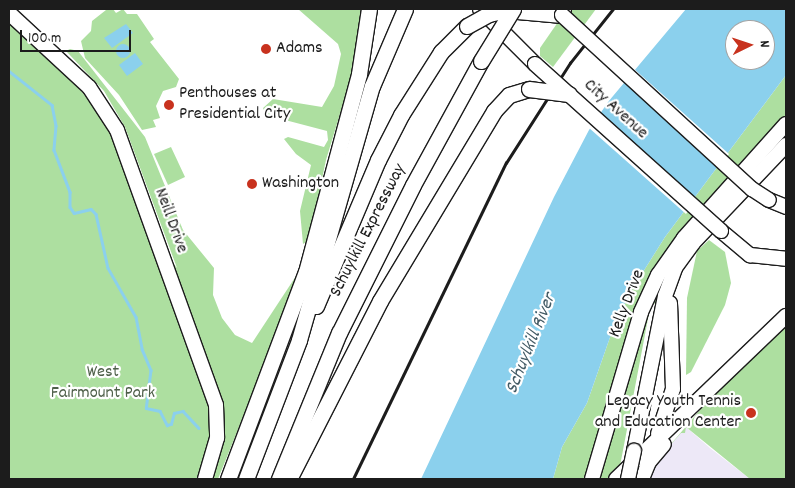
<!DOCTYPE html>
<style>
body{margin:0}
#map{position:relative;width:795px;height:488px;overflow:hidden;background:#fff;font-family:Dekko,sans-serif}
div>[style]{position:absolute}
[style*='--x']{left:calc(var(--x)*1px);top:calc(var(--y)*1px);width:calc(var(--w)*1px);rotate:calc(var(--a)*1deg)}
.built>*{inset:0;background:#ede8f7}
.green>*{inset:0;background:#addfa0}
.water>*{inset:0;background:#8bd0ed}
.round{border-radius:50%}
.pier>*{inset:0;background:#fff}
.stream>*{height:2.5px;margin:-1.25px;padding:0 1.25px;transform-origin:1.25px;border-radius:1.25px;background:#8bd0ed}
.roads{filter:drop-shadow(1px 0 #1c1c1c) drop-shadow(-1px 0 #1c1c1c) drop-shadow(0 1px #1c1c1c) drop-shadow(0 -1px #1c1c1c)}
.major>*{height:14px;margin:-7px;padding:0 7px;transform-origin:7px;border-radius:7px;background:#fff}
.highway>*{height:15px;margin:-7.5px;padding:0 7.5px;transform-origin:7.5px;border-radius:7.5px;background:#fff}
.rail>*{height:2.5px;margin:-1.25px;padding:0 1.25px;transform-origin:1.25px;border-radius:1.25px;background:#1c1c1c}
.bridges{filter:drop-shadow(1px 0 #1c1c1c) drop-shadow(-1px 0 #1c1c1c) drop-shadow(0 1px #1c1c1c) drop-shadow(0 -1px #1c1c1c)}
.major-bridge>*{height:14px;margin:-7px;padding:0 7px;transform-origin:7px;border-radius:7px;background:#fff}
.highway-bridge>*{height:15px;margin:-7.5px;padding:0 7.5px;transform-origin:7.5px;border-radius:7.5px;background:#fff}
.dots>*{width:14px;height:14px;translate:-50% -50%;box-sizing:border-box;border:2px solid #fff;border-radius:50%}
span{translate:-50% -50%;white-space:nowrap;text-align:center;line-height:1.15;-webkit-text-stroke:4.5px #fff;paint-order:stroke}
.poi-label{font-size:18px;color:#1c1c1c}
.left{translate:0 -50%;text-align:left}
.right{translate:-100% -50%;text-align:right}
.street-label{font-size:18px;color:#1c1c1c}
.park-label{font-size:18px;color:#4f604a}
.water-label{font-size:19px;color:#435b65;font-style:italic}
.frame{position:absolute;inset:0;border:10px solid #1c1c1c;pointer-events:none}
.north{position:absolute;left:725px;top:20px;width:50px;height:50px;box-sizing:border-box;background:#fff;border:1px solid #a4a4a4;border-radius:50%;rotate:86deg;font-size:14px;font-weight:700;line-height:20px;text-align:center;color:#1c1c1c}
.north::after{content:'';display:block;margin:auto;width:18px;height:22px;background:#c8321e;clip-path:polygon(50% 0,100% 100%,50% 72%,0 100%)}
.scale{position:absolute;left:20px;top:30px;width:111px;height:22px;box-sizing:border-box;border:2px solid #1c1c1c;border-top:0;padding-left:6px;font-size:15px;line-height:18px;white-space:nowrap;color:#1c1c1c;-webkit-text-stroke:4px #fff;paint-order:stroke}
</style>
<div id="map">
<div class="built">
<div style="clip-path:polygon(686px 427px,710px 448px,750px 479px,647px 479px,653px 465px)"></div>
</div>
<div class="green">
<div style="clip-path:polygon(113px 9px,116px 13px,123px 9px,127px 14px,137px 14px,154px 39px,150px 42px,179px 79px,176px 87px,163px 91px,156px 106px,160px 118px,153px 120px,156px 127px,142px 130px,119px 95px,85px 58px,81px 41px,91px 31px,92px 21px,106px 10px)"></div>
<div style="clip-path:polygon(298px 9px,362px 9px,353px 71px,326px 160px,309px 240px,303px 244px,300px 211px,311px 165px,296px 154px,284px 139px,288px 137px,324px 147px,328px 140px,327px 131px,266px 115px,263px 108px,273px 99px,322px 107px,334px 86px,341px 54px,338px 44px)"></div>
<div style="clip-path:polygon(567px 9px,596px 9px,553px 67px,540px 56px,540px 48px)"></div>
<div style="clip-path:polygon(9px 23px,72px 81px,90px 101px,114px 138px,210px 404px,213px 433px,199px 479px,9px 479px)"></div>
<div style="clip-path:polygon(70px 49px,78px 51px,145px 137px,183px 230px,214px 268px,213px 295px,222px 318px,235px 335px,252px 343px,296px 276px,288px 306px,218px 479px,210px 479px,221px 444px,169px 257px,177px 268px,125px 127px,104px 91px,66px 51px)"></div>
<div style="clip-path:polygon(786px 75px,786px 136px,750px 172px,657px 304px,651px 303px,620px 466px,608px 479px,553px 479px,562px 447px,587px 403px,615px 323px,631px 291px,665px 237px)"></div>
<div style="clip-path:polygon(171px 147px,185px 177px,168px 185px,154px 154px)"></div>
<div style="clip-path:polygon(709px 240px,725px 252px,731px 283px,725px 305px,691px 372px,686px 375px,687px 298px,697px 251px)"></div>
<div style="clip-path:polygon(786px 325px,786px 479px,750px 479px,686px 427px,685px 433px,681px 433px,653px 465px,724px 382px)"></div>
</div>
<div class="water">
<div style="clip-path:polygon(evenodd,686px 9px,786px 9px,786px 75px,665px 237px,631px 291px,615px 323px,587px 403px,562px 447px,553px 479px,421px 479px,554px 197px,589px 130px,608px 102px,686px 9px,735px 30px,765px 30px,765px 60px,735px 60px,735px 30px)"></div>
<div style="clip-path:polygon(126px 24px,133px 33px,112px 48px,104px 38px)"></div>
<div class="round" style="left:116px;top:44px;width:14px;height:14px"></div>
<div style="clip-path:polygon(135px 53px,143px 64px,127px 76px,119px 65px)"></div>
</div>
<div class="pier">
<div style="clip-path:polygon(633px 68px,729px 154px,719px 168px,623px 81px)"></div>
<div style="clip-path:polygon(599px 111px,696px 199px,686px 214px,588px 127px)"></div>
</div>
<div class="stream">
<div style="--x:9;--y:71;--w:55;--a:38.3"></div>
<div style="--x:52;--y:105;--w:21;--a:79"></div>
<div style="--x:56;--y:126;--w:24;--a:95"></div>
<div style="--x:54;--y:150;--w:45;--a:69.1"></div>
<div style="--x:70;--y:192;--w:15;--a:90"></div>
<div style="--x:70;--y:207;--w:7;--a:56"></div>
<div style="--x:74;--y:213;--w:17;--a:-13"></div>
<div style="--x:91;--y:209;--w:7;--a:45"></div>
<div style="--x:96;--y:214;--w:55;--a:77.5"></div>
<div style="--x:108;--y:268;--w:56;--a:60.3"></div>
<div style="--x:136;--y:317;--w:33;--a:79"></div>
<div style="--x:142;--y:349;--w:23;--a:67"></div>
<div style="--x:151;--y:370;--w:38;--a:97"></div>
<div style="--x:146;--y:408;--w:14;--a:12"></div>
<div style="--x:160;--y:411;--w:16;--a:63"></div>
<div style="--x:167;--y:425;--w:4;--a:-14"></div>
<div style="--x:171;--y:424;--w:11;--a:-75"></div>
<div style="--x:174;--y:413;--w:9;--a:-13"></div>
<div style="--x:183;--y:411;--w:23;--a:47"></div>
</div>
<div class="roads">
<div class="major">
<div style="--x:480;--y:9;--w:78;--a:45"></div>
<div style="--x:9;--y:13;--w:109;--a:42.8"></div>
<div style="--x:89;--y:87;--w:51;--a:56.9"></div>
<div style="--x:117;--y:130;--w:292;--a:70.2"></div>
<div style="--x:216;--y:405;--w:33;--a:88"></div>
<div style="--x:217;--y:438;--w:43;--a:106.3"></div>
<div style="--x:769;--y:200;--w:18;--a:22"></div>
<div style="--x:721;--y:231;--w:38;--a:40"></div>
<div style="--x:750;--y:255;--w:36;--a:6"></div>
<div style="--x:658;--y:434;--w:47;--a:-71.6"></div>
<div style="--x:673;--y:389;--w:86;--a:-92"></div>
<div style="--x:634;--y:451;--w:158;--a:-78.7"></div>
<div style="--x:665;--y:296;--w:30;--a:-70"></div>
<div style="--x:675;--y:268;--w:31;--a:-54"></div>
<div style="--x:693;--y:243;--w:135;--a:-46.5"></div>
<div style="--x:592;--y:479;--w:174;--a:-73.6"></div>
<div style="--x:641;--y:312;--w:41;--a:-65.3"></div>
<div style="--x:658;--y:275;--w:45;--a:-54.9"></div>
<div style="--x:684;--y:238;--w:153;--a:-48.2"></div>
<div style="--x:616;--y:479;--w:236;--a:-43.8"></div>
<div style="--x:642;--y:479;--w:18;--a:-68"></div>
<div style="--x:649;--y:462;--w:23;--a:-50"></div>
</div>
<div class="highway">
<div style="--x:506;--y:10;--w:56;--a:5.1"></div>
<div style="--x:562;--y:15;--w:6;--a:-81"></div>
<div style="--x:316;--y:306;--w:159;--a:-67"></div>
<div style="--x:378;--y:160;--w:51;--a:-62.9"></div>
<div style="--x:401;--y:115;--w:75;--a:-57.6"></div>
<div style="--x:441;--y:52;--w:37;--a:-45"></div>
<div style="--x:228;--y:479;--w:221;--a:-69.4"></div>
<div style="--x:306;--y:272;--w:205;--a:-75"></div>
<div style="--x:359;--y:74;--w:66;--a:-81.3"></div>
<div style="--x:246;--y:479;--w:149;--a:-69.1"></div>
<div style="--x:299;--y:340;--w:264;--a:-74"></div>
<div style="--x:372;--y:86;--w:84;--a:-66.8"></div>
<div style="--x:279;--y:479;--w:158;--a:-67.7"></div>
<div style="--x:339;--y:333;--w:165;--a:-63.4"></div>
<div style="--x:413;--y:185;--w:141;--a:-61.3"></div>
<div style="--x:289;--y:479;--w:200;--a:-62.9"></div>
<div style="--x:380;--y:301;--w:222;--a:-59"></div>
<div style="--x:494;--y:111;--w:22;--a:-47"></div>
<div style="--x:509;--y:95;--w:21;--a:-17"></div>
</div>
</div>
<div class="rail">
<div style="--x:353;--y:479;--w:351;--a:-64.2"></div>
<div style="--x:506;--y:163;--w:119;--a:-57.4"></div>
<div style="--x:570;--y:63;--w:69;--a:-51.5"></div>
</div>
<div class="bridges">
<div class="major-bridge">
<div style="--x:562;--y:15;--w:258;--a:42.5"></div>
<div style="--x:752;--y:189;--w:20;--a:33"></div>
<div style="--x:535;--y:64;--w:250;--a:41.9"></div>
<div style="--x:628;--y:479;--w:29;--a:-78"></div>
</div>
<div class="highway-bridge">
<div style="--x:467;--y:26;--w:25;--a:-29"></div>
<div style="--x:489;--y:14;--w:17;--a:-13"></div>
<div style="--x:481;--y:61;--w:61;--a:-58.4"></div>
<div style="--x:529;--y:89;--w:40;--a:7.1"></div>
</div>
</div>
<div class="dots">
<div style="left:266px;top:49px;background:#c8321e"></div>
<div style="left:169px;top:105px;background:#c8321e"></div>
<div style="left:252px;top:184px;background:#c8321e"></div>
<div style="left:751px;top:413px;background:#c8321e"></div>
</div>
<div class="poi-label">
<span class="left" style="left:276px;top:49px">Adams</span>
<span class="left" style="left:179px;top:105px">Penthouses at<br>Presidential City</span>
<span class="left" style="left:262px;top:184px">Washington</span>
<span class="right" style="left:741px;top:413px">Legacy Youth Tennis<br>and Education Center</span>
</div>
<div class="street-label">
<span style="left:615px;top:110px;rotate:42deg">City Avenue</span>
<span style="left:170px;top:221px;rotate:70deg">Neill Drive</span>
<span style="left:369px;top:231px;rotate:-63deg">Schuylkill Expressway</span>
<span style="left:628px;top:304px;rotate:-69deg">Kelly Drive</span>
</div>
<div class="park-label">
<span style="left:103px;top:384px">West<br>Fairmount Park</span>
</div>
<div class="water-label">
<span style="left:532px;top:344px;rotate:-68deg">Schuylkill River</span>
</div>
<div class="frame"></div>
<div class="north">N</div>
<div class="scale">100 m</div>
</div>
